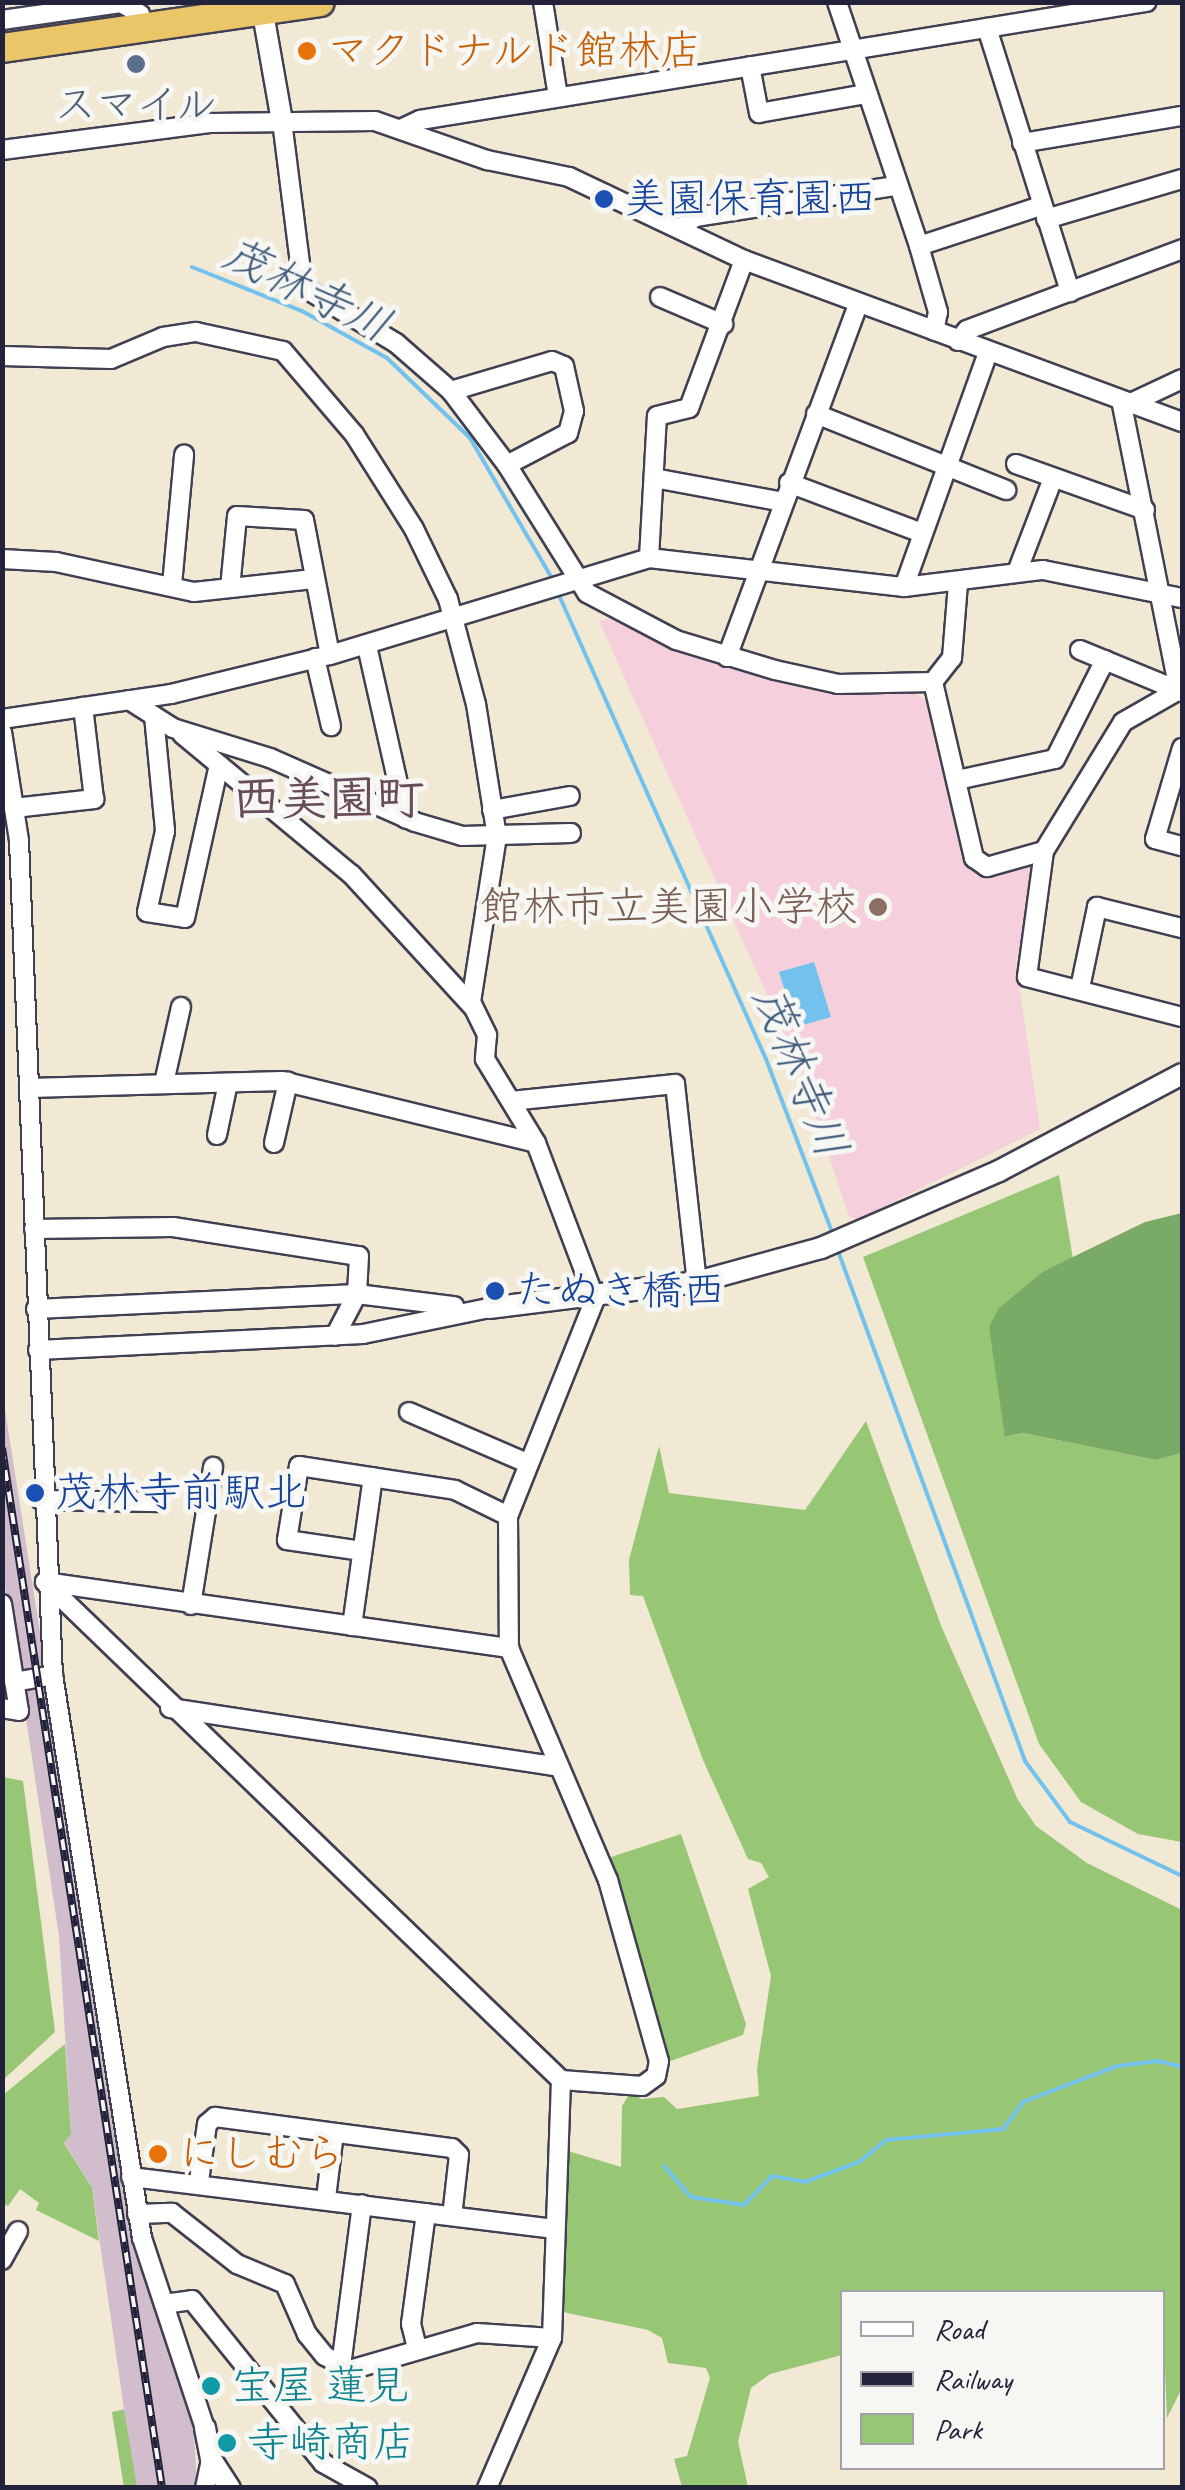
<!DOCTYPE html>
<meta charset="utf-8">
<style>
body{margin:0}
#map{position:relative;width:1185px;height:2490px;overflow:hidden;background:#f1e9d4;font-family:Caveat,"Klee One",sans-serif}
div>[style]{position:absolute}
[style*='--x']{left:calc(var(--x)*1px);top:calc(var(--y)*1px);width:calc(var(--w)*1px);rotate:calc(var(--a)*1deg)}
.built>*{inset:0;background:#f5cfdb}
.industrial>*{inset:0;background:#d1bdcc}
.green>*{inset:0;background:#97c674}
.forest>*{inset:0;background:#79ab66}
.water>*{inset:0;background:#72c2ed}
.stream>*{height:4px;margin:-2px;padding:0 2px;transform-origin:2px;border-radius:2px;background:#72c2ed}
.roads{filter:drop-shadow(2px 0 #414052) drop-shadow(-2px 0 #414052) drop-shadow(0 2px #414052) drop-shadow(0 -2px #414052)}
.minor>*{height:18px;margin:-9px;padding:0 9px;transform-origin:9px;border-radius:9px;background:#fff}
.tertiary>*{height:20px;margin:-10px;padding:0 10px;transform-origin:10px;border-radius:10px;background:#fff}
.trunk>*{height:28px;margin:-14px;padding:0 14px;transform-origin:14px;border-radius:14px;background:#ebc669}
.rail>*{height:8px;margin-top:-4px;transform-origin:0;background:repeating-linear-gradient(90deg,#f6f6f2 0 11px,#22223b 0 22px);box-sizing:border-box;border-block:2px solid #22223b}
.dots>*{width:28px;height:28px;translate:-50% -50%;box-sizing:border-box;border:5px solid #f6f6f2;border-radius:50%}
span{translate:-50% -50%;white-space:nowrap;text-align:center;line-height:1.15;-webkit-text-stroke:10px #f6f6f2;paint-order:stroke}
.food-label{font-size:42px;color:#c56008}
.left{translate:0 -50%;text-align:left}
.service-label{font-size:42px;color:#4e5e75}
.transit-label{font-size:42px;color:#164399}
.education-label{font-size:42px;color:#785e54}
.right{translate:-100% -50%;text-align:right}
.culture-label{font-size:42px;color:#0d838f}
.water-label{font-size:45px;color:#3e5a79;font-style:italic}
.quarter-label{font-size:48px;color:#684c59;font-weight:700}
.frame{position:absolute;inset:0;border:5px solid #22223b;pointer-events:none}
.legend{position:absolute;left:840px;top:2290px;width:325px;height:180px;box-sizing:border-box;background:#f6f6f2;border:2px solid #a1a1a9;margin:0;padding:12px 18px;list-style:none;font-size:30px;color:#22223b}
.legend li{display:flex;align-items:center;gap:20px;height:50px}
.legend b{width:50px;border:2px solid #a1a1a9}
</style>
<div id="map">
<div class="built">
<div style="clip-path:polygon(612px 618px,680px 652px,789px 685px,834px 694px,916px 694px,929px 702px,966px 860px,982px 875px,1039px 860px,1016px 963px,1040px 1129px,857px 1220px,849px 1216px,798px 1064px,599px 621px)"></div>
</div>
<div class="industrial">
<div style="clip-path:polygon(2px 1391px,46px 1670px,18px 1674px,3px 1574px)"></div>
<div style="clip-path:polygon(43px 1683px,132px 2246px,193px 2413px,197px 2487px,124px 2487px,112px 2412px,124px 2409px,92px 2188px,64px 2142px,71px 2133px,59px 1936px,22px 1692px)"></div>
</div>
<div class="green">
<div style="clip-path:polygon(1059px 1175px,1073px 1259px,1044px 1271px,1006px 1437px,1023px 1433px,1156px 1460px,1182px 1453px,1182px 1842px,1138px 1834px,1081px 1802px,1039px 1744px,863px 1257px)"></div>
<div style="clip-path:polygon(866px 1421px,942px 1628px,1018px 1800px,1036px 1826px,1087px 1863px,1182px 1910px,1182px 2388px,1167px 2418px,1162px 2292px,842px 2292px,842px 2355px,770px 2374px,751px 2388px,738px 2442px,748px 2487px,682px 2487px,674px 2459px,687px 2456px,710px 2378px,706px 2368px,668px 2363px,662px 2338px,648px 2330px,558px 2311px,565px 2150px,621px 2167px,622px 2106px,631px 2091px,641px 2099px,664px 2097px,677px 2109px,759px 2096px,757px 2069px,771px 1976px,748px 1889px,769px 1877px,761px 1863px,748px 1859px,703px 1760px,643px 1596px,630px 1595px,629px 1560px,659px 1446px,669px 1493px,805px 1510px)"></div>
<div style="clip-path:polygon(3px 1777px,23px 1781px,55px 2032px,3px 2080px)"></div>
<div style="clip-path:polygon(681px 1834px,746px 2024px,743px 2035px,665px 2063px,605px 1859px)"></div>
<div style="clip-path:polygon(65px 2044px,71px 2134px,64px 2143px,92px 2188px,99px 2241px,36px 2210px,39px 2203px,20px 2189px,8px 2206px,3px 2204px,3px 2095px)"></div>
<div style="clip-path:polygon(124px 2410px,137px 2487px,124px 2487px,112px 2412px)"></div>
</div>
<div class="forest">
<div style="clip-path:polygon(1182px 1213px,1182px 1453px,1156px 1460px,1023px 1433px,1005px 1437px,989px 1327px,999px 1308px,1044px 1271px,1145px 1222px)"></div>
</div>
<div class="water">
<div style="clip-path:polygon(814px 962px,831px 1017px,796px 1027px,779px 972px)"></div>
</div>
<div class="stream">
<div style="--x:192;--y:267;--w:118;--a:21.8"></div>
<div style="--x:302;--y:311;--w:97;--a:28.9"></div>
<div style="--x:387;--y:358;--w:115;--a:43.9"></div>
<div style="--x:470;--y:438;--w:164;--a:59.7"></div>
<div style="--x:558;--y:593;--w:510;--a:65.95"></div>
<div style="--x:766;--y:1059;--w:191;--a:69.1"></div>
<div style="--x:838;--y:1251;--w:543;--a:69.86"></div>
<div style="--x:1025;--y:1761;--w:76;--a:53.6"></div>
<div style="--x:1070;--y:1822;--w:124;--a:25.7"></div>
<div style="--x:664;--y:2166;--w:41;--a:48.9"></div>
<div style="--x:691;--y:2197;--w:54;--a:8.6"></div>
<div style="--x:744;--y:2205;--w:40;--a:-46"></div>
<div style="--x:772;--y:2176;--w:34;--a:10"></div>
<div style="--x:805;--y:2182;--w:58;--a:-20.3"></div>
<div style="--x:859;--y:2162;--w:35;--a:-39"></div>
<div style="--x:886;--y:2140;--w:118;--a:-5.4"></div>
<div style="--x:1003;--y:2129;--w:34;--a:-53"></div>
<div style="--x:1023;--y:2102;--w:101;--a:-21"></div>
<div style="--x:1117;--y:2066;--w:41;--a:-7"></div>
<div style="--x:1158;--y:2061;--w:25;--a:14"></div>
</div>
<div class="roads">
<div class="minor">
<div style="--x:543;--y:2;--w:96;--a:81"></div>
<div style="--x:837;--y:2;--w:257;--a:71.4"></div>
<div style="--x:919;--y:246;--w:69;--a:73.9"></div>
<div style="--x:938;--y:312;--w:19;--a:102"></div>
<div style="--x:2;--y:20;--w:120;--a:-8.1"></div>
<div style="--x:121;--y:3;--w:22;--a:30"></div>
<div style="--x:987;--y:28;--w:277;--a:72.5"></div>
<div style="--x:750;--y:66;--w:48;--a:79.2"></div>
<div style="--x:759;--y:113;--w:109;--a:-10.1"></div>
<div style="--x:282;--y:121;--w:167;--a:82.8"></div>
<div style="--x:303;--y:287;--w:109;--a:31.1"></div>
<div style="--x:396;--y:343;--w:73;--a:41.1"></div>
<div style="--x:451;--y:391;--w:93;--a:52.9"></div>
<div style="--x:507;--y:465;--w:151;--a:58"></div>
<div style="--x:587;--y:593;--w:101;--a:27.8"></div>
<div style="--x:676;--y:640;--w:103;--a:16.9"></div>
<div style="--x:775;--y:670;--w:65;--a:12.5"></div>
<div style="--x:838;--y:684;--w:95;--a:-1.2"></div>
<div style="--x:403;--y:128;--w:19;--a:-25"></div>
<div style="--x:420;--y:120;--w:736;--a:-9.23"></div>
<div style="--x:1022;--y:143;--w:162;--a:-9.6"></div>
<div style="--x:2;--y:150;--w:211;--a:-7.4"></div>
<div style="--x:211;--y:123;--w:164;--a:-0.7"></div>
<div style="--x:375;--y:121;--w:119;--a:19.2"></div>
<div style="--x:487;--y:160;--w:84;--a:11.7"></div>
<div style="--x:569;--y:177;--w:194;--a:25.4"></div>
<div style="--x:744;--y:260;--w:467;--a:20.3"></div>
<div style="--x:1046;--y:219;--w:142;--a:-16.4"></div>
<div style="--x:681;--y:228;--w:18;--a:-38"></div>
<div style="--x:695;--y:217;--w:203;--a:-8.8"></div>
<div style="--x:919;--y:246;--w:128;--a:-18.2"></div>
<div style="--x:660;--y:297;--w:69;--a:23.2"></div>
<div style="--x:958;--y:341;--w:14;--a:-51"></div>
<div style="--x:967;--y:330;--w:230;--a:-20.6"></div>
<div style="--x:2;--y:356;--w:109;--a:1.6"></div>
<div style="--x:111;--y:359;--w:56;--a:-22.9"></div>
<div style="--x:163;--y:337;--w:33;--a:-9"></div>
<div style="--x:196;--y:332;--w:89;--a:12.3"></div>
<div style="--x:283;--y:351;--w:109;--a:49.5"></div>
<div style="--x:354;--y:434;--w:112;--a:57.7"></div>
<div style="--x:414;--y:529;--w:78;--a:64.1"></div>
<div style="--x:448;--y:599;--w:109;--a:75.1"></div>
<div style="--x:476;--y:704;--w:134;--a:81"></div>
<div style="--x:497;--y:836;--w:168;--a:98.9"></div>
<div style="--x:471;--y:1002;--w:37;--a:64"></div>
<div style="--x:487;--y:1035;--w:24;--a:95"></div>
<div style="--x:485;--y:1059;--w:98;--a:58.7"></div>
<div style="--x:536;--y:1143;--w:167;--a:69.3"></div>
<div style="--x:595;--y:1299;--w:234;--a:111.8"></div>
<div style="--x:508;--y:1516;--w:132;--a:89.6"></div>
<div style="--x:509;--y:1648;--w:252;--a:66.9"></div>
<div style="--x:608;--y:1880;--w:188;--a:74.3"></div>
<div style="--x:659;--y:2061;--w:15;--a:101"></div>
<div style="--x:656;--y:2076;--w:17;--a:144"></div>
<div style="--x:642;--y:2086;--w:81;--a:-175.8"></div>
<div style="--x:561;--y:2080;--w:717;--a:-136.02"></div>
<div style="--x:451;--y:391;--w:105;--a:-16.5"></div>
<div style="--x:552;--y:361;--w:13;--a:23"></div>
<div style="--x:564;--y:366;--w:46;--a:77.5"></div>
<div style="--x:574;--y:411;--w:23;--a:105"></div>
<div style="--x:568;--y:433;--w:69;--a:152.3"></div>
<div style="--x:1121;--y:400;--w:296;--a:78.7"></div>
<div style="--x:1131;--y:403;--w:56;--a:-25.2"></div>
<div style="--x:816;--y:414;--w:205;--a:21.8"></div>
<div style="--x:1016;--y:464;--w:137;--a:19.6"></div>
<div style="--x:654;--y:478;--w:131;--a:10.5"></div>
<div style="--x:789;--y:483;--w:142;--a:20.6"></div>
<div style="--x:649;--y:558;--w:142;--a:-86.8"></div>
<div style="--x:657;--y:416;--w:33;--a:-14"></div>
<div style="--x:689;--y:408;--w:158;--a:-69.6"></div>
<div style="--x:2;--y:559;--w:54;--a:3.2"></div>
<div style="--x:56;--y:562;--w:141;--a:12.3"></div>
<div style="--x:194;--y:592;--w:120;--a:-6.2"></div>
<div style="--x:1017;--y:572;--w:101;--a:-69"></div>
<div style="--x:172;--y:585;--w:131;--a:-84.7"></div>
<div style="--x:904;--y:587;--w:250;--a:-70.3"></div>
<div style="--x:230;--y:588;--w:72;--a:-84.4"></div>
<div style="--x:237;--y:516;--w:67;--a:3.4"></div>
<div style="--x:304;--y:520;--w:137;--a:79.1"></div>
<div style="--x:367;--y:646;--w:177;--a:77.3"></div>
<div style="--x:1080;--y:650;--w:110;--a:22.4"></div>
<div style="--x:727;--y:657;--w:377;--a:-69.6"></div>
<div style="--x:315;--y:658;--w:70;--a:76.8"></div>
<div style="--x:933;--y:682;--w:181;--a:76.9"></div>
<div style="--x:974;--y:858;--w:16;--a:35"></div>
<div style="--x:987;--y:867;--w:59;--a:-15.7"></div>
<div style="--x:1044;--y:851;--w:151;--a:-58.5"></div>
<div style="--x:1123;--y:722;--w:64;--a:-29.7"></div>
<div style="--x:933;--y:682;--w:31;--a:-52"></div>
<div style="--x:952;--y:658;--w:75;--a:-85.4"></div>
<div style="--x:129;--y:700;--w:52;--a:32.5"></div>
<div style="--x:173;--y:728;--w:102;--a:17.2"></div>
<div style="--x:270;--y:758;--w:158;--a:23.8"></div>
<div style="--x:415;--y:822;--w:49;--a:16.6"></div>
<div style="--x:462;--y:836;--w:109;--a:-1.6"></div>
<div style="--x:154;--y:716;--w:116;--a:84.5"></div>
<div style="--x:165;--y:831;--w:83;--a:102.5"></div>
<div style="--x:147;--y:912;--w:38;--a:9"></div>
<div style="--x:185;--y:918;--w:157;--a:-77.5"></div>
<div style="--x:2;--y:719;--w:171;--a:-8.4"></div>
<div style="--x:171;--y:694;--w:164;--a:-13.8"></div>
<div style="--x:330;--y:655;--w:333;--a:-16.9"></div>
<div style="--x:649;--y:558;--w:257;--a:6.5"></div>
<div style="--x:904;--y:587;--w:140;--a:-7"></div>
<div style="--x:1043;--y:570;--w:142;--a:11.4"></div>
<div style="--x:2;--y:732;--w:110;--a:81.1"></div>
<div style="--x:19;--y:841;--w:835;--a:87.67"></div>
<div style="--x:53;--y:1675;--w:570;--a:81.02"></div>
<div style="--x:142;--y:2238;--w:200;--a:71.7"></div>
<div style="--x:182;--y:734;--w:221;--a:39.7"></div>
<div style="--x:352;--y:875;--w:178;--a:47.5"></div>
<div style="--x:1182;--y:748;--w:95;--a:106.5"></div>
<div style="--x:1155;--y:839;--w:28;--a:15"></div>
<div style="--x:957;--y:780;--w:100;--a:-12.1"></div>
<div style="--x:1055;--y:759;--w:111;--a:-63.2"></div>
<div style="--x:14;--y:808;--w:81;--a:-6.4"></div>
<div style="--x:94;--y:799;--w:93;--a:-96.8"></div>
<div style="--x:492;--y:810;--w:79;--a:-10.2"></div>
<div style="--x:1044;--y:851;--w:127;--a:97.7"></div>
<div style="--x:1027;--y:977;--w:160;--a:14.5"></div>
<div style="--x:1080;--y:988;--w:83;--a:-78.1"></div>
<div style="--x:1097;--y:907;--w:88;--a:13.9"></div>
<div style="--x:164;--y:1083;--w:78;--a:-77.4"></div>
<div style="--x:29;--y:1088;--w:253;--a:-1.6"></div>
<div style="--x:282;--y:1081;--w:261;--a:13.7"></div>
<div style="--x:511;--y:1101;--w:165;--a:-5.9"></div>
<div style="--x:675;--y:1084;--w:199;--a:83.7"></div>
<div style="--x:217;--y:1135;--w:53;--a:-78.1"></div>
<div style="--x:274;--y:1143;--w:63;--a:-77.1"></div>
<div style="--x:34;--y:1229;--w:139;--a:-0.8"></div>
<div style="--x:173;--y:1227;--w:188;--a:8.9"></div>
<div style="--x:359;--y:1256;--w:38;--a:93"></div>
<div style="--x:357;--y:1294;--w:47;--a:117.6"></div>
<div style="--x:36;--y:1309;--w:321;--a:-2.7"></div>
<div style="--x:357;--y:1294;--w:98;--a:7.1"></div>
<div style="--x:38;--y:1350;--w:325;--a:-2.8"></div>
<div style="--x:363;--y:1334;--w:129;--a:-11.7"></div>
<div style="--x:409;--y:1412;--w:129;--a:23.4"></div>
<div style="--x:41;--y:1500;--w:114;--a:1"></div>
<div style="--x:362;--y:1551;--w:76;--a:-171.7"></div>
<div style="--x:287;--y:1540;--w:75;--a:-80.8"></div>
<div style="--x:299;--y:1466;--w:158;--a:8.7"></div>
<div style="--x:455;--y:1490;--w:59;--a:26.1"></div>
<div style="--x:45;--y:1582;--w:469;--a:8.1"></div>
<div style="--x:2;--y:1604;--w:108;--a:81"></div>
<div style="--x:19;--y:1711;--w:17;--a:-170"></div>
<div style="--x:191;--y:1605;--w:140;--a:-80.9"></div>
<div style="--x:352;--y:1626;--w:150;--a:-82"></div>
<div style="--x:14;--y:1682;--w:40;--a:-10"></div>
<div style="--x:170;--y:1708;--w:392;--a:8.6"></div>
<div style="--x:131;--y:2177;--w:424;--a:7"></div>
<div style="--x:199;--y:2181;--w:58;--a:-82"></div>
<div style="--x:207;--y:2124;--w:11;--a:-41"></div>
<div style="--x:215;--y:2117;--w:239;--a:7.5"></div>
<div style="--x:452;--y:2148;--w:10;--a:45"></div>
<div style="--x:459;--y:2155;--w:61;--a:96.5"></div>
<div style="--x:326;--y:2198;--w:65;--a:-83"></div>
<div style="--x:137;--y:2214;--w:35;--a:-2"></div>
<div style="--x:172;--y:2213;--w:83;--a:38.1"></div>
<div style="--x:237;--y:2264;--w:52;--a:22.6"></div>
<div style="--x:285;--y:2284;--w:55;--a:66.3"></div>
<div style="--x:307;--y:2334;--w:28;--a:51"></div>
<div style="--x:325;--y:2356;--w:29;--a:29"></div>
<div style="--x:350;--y:2370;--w:132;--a:-16.2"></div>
<div style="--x:477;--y:2333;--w:75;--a:3.8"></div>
<div style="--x:2;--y:2260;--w:33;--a:-61"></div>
<div style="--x:164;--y:2304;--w:28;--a:-8"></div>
<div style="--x:192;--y:2300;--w:209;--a:51.2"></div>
<div style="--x:323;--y:2463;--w:51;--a:29.1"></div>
<div style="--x:417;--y:2348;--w:25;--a:-104"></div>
<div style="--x:411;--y:2324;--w:112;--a:-82.3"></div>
<div style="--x:341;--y:2366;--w:163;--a:-82.6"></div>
<div style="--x:205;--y:2488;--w:30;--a:-78"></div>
<div style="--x:487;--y:2488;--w:163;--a:-66.6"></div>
<div style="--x:552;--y:2338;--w:258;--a:-88"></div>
</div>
<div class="tertiary">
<div style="--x:261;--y:2;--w:121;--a:80"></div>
<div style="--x:489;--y:1308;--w:210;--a:-7.1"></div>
<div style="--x:697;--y:1282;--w:129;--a:-15.3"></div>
<div style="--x:821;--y:1248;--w:194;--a:-23.4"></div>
<div style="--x:999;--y:1171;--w:207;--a:-27.9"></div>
<div style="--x:205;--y:2428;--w:32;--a:79"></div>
<div style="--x:211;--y:2459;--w:35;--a:57"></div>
</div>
<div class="trunk">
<div style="--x:2;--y:48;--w:321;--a:-8.2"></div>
</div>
</div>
<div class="rail">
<div style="--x:2;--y:1448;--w:1052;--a:81.25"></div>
</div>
<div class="dots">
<div style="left:307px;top:51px;background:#e8710a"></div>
<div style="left:136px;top:64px;background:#5c6f8a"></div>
<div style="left:604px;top:199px;background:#1a4fb4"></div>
<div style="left:878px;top:907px;background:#8d6e63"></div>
<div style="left:495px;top:1291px;background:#1a4fb4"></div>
<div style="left:35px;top:1493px;background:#1a4fb4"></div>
<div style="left:158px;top:2154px;background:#e8710a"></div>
<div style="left:211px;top:2386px;background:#0f9aa8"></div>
<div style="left:227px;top:2443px;background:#0f9aa8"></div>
</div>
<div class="food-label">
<span class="left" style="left:327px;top:51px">マクドナルド館林店</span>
<span class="left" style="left:178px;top:2154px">にしむら</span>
</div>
<div class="service-label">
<span style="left:136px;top:105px">スマイル</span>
</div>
<div class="transit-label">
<span class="left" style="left:624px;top:199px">美園保育園西</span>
<span class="left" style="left:515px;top:1291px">たぬき橋西</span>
<span class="left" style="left:55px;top:1493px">茂林寺前駅北</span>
</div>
<div class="education-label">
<span class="right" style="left:858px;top:907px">館林市立美園小学校</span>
</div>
<div class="culture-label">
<span class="left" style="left:231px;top:2386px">宝屋 蓮見</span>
<span class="left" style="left:247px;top:2443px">寺崎商店</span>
</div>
<div class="water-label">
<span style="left:307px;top:290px;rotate:26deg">茂林寺川</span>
<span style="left:800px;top:1072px;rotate:68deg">茂林寺川</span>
</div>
<div class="quarter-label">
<span style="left:328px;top:799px">西美園町</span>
</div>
<div class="frame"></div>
<ul class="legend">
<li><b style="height:12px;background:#fff"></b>Road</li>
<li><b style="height:12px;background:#22223b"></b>Railway</li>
<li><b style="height:28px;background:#97c674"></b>Park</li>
</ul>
</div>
